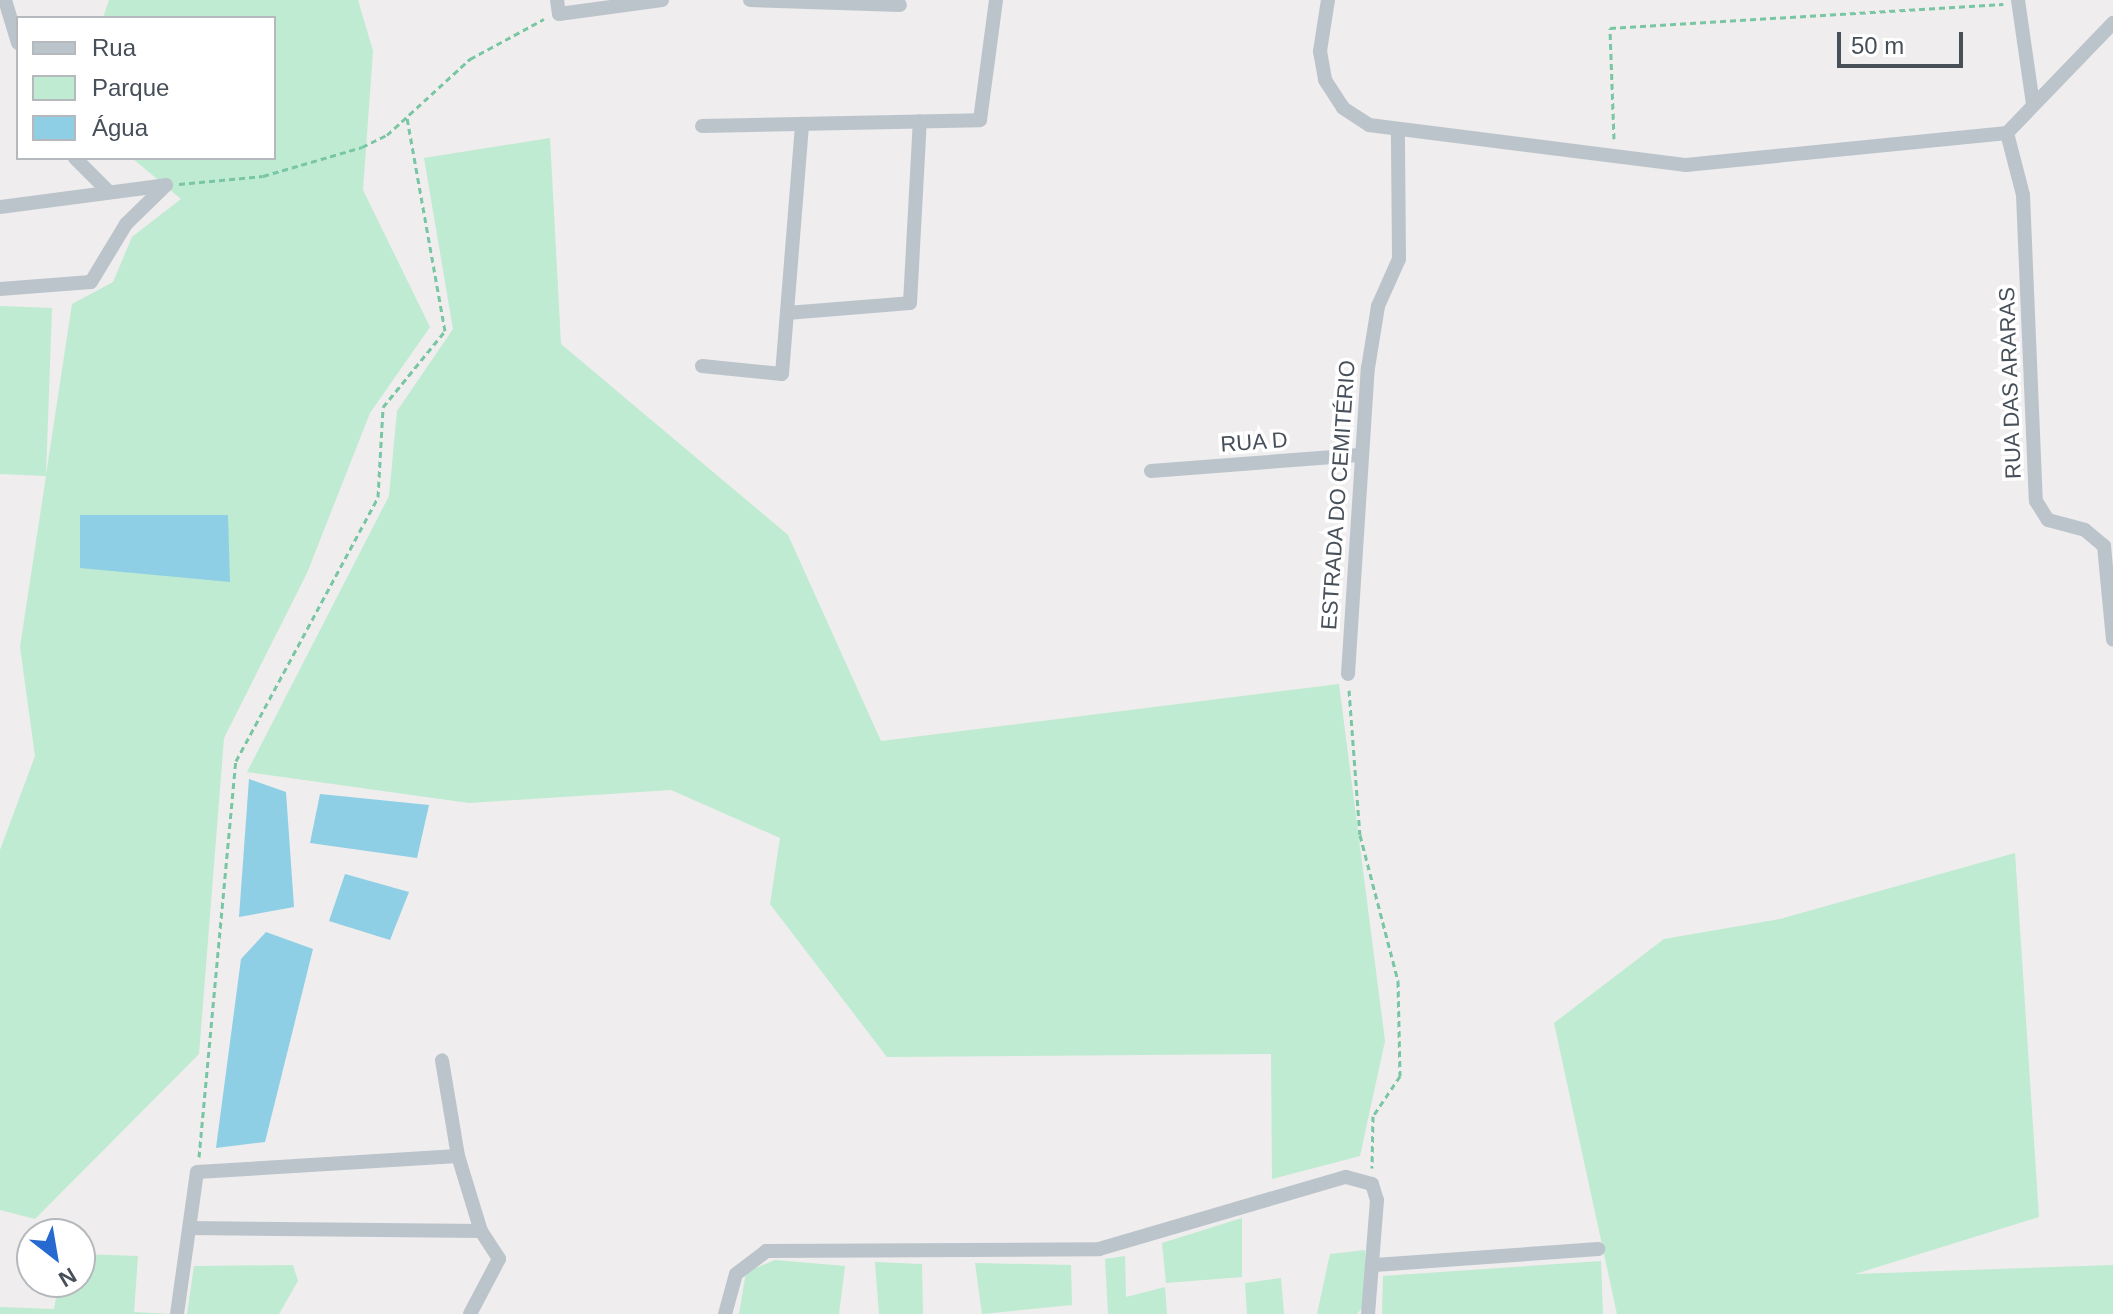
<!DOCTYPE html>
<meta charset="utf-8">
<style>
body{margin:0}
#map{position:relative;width:2113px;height:1314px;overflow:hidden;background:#efeded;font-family:Arial,sans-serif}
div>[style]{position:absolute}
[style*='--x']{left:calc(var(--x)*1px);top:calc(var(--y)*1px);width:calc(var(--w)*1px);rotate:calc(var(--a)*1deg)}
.green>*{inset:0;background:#beebd1}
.water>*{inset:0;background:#8ecfe5}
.path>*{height:3px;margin-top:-1.5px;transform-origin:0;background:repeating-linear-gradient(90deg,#78c6a3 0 6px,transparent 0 10px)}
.minor>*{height:14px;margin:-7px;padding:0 7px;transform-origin:7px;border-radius:7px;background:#bcc4cb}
span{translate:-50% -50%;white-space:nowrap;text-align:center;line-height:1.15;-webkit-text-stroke:7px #fff;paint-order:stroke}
.street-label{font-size:22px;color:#474f59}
.legend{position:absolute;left:16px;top:16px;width:260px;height:144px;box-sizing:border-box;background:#fff;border:2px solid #b5b9bd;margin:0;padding:10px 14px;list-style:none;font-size:24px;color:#474f59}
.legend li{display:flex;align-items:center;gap:16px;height:40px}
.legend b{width:40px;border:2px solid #b5b9bd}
.north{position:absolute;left:16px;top:1218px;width:80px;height:80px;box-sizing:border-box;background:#fff;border:2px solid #b5b9bd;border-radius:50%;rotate:149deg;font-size:22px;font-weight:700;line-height:32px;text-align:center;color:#474f59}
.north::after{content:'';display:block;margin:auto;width:28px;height:36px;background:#2669d0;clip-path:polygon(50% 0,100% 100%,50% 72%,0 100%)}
.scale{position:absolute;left:1837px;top:32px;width:126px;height:36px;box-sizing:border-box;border:4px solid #474f59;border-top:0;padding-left:10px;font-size:24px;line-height:28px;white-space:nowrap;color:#474f59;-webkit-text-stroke:6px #fff;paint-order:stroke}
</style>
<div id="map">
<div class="green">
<div style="clip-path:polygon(109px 0,358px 0,373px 51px,363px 190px,430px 327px,370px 413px,307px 573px,224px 738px,199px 1054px,35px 1219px,0 1210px,0 850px,35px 756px,20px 647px,46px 476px,0 474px,0 306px,52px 308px,46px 475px,72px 304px,113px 282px,132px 237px,181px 199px,132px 158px,274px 158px,274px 18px,103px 18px)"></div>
<div style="clip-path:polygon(550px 138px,561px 344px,788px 535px,881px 741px,1339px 684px,1385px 1041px,1360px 1156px,1272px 1179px,1271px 1054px,887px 1057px,770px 904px,780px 838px,671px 790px,469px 803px,247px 772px,389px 496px,397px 411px,453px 329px,424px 158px)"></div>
<div style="clip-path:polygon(2015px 853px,2039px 1217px,1855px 1274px,2113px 1265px,2113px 1314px,1617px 1314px,1554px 1023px,1664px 939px,1780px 919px)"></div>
<div style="clip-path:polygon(1242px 1218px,1242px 1277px,1166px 1283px,1162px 1243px)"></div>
<div style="clip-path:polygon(1365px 1250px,1369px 1300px,1357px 1314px,1317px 1314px,1330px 1254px)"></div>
<div style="clip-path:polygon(80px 1254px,138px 1256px,134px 1312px,171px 1314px,0 1314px,0 1307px,54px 1309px,59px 1282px,80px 1282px)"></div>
<div style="clip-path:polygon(1125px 1256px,1126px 1297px,1165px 1287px,1167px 1314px,1108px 1314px,1105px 1259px)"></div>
<div style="clip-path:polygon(775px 1260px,845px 1266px,839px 1314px,739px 1314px,746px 1272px)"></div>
<div style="clip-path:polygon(1601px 1261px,1603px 1314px,1382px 1314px,1383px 1276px)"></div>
<div style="clip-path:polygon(875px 1262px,922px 1264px,923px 1314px,879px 1314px)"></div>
<div style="clip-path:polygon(975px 1263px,1071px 1265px,1072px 1305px,982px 1314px)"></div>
<div style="clip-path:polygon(293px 1265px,298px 1281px,279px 1314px,187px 1314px,194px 1266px)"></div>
<div style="clip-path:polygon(1281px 1278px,1284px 1314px,1247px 1314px,1245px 1283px)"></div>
</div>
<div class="water">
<div style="clip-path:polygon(80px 515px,228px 515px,230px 582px,80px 568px)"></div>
<div style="clip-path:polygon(249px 779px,286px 792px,294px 907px,239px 917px)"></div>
<div style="clip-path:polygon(320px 794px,429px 805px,417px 858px,310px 843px)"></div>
<div style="clip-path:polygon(345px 874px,409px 892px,390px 940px,329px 921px)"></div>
<div style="clip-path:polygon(266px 932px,313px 949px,265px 1142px,216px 1148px,241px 959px)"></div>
</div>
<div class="path">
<div style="--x:1614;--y:139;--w:111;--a:-92.1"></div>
<div style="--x:1610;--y:28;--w:394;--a:-3.5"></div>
<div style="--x:179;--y:184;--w:84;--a:-5.4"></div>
<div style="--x:263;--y:176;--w:103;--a:-16.3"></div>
<div style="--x:362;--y:147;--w:28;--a:-26"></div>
<div style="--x:387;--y:135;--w:113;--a:-42.5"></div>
<div style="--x:470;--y:59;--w:84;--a:-28.4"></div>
<div style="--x:1349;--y:690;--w:145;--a:85.7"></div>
<div style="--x:1360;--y:835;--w:151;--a:75.4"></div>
<div style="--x:1398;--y:981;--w:95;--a:88.8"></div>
<div style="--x:1400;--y:1076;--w:48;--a:124"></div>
<div style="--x:1373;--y:1116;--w:52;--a:91.1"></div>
<div style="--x:199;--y:1157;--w:398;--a:-84.7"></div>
<div style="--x:236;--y:761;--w:300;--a:-61.7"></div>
<div style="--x:378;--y:497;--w:90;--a:-86.8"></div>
<div style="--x:383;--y:407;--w:98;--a:-50.8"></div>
<div style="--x:445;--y:331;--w:217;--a:-100.1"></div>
</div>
<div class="minor">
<div style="--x:5;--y:0;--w:45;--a:73.2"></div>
<div style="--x:557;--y:0;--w:14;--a:82"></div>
<div style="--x:559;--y:14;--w:104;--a:-7.7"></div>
<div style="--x:750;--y:0;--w:150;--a:1.9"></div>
<div style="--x:1328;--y:0;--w:52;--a:98.9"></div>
<div style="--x:1320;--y:51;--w:29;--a:80"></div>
<div style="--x:1325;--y:80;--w:33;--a:57"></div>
<div style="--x:1343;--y:108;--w:31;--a:33"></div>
<div style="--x:1369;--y:125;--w:320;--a:7.2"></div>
<div style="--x:1686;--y:165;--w:323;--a:-5.7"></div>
<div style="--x:2007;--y:133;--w:153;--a:-46.1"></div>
<div style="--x:2018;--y:0;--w:105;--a:81.8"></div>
<div style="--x:702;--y:126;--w:278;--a:-1.2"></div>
<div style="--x:980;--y:120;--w:121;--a:-82.4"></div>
<div style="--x:2007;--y:133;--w:64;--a:75.5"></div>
<div style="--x:2023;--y:195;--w:306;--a:87.6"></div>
<div style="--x:2036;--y:501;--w:22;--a:58"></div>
<div style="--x:2048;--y:520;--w:38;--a:15"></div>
<div style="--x:2085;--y:530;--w:25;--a:40"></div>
<div style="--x:2104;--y:546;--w:94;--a:84.5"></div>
<div style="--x:75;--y:158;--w:48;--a:45"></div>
<div style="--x:0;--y:207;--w:167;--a:-7.5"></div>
<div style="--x:0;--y:289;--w:91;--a:-4.4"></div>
<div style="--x:91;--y:282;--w:68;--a:-58.9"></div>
<div style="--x:126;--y:224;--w:56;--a:-44.3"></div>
<div style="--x:787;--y:313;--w:123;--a:-4.6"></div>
<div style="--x:910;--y:303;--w:182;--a:-86.9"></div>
<div style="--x:702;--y:366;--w:80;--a:5.7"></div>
<div style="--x:782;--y:374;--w:251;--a:-85.4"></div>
<div style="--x:1151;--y:471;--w:209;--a:-4.4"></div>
<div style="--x:1348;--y:674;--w:307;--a:-86.3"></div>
<div style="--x:1368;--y:368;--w:63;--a:-80.8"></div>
<div style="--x:1378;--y:306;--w:51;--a:-65.9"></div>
<div style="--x:1399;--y:259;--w:127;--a:-90.5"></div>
<div style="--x:458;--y:1156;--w:78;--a:73"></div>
<div style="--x:481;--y:1231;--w:33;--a:57"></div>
<div style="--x:499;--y:1259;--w:62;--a:117.8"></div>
<div style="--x:190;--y:1228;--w:291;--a:0.6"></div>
<div style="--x:1375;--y:1265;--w:224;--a:-4.1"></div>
<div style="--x:177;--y:1314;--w:143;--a:-82"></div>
<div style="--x:197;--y:1172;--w:261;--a:-3.5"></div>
<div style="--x:458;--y:1156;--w:97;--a:-99.5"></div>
<div style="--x:725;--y:1314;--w:41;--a:-74.6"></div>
<div style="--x:736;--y:1274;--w:38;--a:-37"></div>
<div style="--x:766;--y:1251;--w:333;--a:-0.3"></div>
<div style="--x:1099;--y:1249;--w:257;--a:-16.3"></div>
<div style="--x:1346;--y:1177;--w:27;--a:15"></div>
<div style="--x:1372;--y:1184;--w:17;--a:73"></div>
<div style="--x:1377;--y:1200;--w:114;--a:94.5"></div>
</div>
<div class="street-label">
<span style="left:2010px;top:383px;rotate:-92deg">RUA DAS ARARAS</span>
<span style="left:1254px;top:442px;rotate:-4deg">RUA D</span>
<span style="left:1338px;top:495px;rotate:-86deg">ESTRADA DO CEMITÉRIO</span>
</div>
<ul class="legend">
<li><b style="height:10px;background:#bcc4cb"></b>Rua</li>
<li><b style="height:22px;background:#beebd1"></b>Parque</li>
<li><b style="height:22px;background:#8ecfe5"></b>Água</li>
</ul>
<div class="north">N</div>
<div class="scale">50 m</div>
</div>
